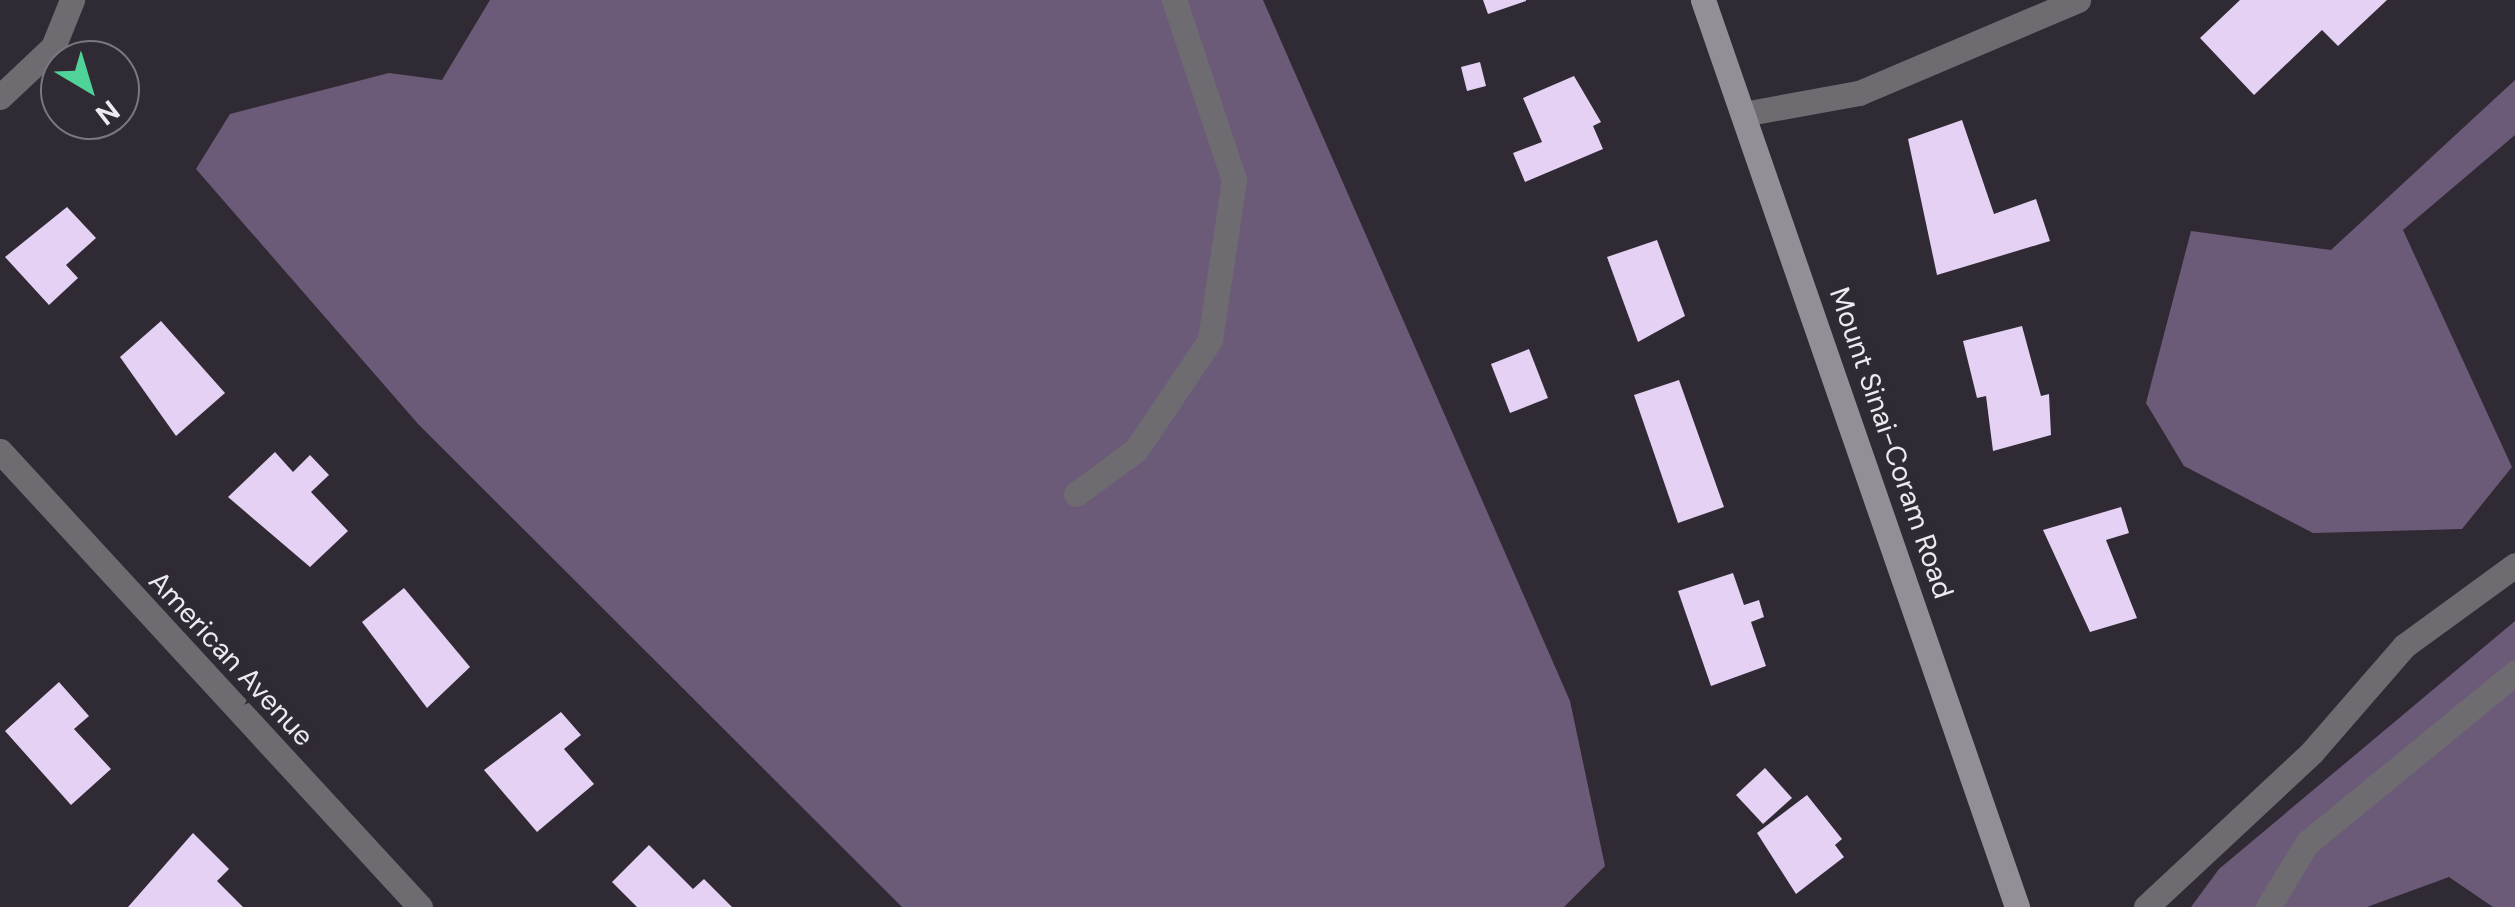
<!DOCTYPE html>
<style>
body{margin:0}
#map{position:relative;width:2515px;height:907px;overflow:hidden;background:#302a34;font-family:"DM Sans",sans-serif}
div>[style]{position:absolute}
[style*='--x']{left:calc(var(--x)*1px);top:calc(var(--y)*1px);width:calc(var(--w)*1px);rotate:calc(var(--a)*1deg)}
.forest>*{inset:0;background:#6c5b78}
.building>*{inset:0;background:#e4d1f3}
.street>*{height:25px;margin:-12.5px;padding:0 12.5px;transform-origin:12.5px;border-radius:12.5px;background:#6f6c71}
.secondary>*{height:25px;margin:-12.5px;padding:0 12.5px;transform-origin:12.5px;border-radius:12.5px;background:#948f97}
span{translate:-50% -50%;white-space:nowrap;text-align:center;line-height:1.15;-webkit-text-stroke:10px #302a34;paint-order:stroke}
.street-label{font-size:28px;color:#edeaf0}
.north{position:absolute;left:40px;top:40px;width:100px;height:100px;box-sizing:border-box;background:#302a34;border:2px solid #7c777f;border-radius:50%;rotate:142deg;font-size:28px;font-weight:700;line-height:40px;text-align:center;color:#edeaf0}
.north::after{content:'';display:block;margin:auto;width:35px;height:45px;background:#50d398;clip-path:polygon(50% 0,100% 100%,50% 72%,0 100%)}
</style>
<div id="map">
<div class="forest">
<div style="clip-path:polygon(490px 0,1263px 0,1570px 701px,1605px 866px,1564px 907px,902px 907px,419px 425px,196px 169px,230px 114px,389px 73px,442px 80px)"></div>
<div style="clip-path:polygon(2515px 80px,2515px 135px,2403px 230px,2512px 467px,2462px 529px,2313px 533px,2184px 466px,2146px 403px,2191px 231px,2331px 250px)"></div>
<div style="clip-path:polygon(2515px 621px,2515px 907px,2493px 907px,2449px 877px,2367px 907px,2191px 907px,2219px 869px)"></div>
</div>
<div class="building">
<div style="clip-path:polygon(1483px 0,1526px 0,1526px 1px,1488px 14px)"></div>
<div style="clip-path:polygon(2240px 0,2387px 0,2338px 46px,2322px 30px,2254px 95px,2200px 38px)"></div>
<div style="clip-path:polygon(1480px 62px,1486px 86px,1467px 91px,1461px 67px)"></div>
<div style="clip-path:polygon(1574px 76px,1601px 122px,1593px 126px,1603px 149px,1525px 182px,1513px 153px,1542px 142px,1523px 98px)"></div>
<div style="clip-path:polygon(1962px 120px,1994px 214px,2036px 199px,2050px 241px,1937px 275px,1908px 139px)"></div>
<div style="clip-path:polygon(67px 207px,96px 238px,66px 265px,78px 278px,49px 305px,5px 257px)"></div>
<div style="clip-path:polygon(1657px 240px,1685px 316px,1638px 342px,1607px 257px)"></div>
<div style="clip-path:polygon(161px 321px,225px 393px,176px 436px,120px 357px)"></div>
<div style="clip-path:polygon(2022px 326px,2041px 396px,2049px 394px,2051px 435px,1993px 451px,1986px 396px,1977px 398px,1963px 341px)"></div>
<div style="clip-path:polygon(1529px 349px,1548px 398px,1510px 413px,1491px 364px)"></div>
<div style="clip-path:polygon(1679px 380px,1724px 507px,1678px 523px,1634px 395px)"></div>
<div style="clip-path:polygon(275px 452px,293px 472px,310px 455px,329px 475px,311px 492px,348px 531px,310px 567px,228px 497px)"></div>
<div style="clip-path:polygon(2121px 507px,2129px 533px,2106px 540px,2137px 618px,2090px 632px,2043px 530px)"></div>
<div style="clip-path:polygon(1733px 573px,1744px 605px,1759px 600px,1764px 617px,1751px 622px,1766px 666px,1711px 686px,1678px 591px)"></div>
<div style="clip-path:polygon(404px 588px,470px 667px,427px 708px,362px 622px)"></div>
<div style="clip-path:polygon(59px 682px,89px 716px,74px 729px,111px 769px,71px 805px,5px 731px)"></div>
<div style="clip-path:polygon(561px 712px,581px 735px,564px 749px,594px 784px,537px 832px,484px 770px)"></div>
<div style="clip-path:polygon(1765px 768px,1792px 798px,1763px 824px,1736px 795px)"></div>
<div style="clip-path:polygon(1807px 795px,1842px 839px,1835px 845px,1844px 857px,1796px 894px,1757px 833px)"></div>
<div style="clip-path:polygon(193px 833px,229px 869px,217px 881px,243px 907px,128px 907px)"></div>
<div style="clip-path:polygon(649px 845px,693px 889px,704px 879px,732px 907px,637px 907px,612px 882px)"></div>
</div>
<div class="street">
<div style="--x:0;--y:97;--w:73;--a:-43.3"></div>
<div style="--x:53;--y:47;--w:51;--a:-68"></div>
<div style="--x:1743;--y:114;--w:118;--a:-10.3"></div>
<div style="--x:1859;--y:93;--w:238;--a:-23"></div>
<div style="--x:0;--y:451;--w:620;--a:47.35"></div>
<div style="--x:1076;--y:494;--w:74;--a:-36.3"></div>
<div style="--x:1136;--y:450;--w:133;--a:-56.1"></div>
<div style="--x:1210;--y:340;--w:162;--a:-81.5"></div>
<div style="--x:1234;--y:180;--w:190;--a:-108.4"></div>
<div style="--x:2146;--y:907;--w:227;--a:-43"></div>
<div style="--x:2312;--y:752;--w:140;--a:-49"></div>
<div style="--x:2404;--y:646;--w:137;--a:-36.1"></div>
<div style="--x:2268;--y:907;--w:75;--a:-58.6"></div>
<div style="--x:2307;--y:843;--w:269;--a:-39.3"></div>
</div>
<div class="secondary">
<div style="--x:1703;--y:0;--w:960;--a:70.9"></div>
</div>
<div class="street-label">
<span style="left:1891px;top:443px;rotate:71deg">Mount Sinai-Coram Road</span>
<span style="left:231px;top:659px;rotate:47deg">American Avenue</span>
</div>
<div class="north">N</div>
</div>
